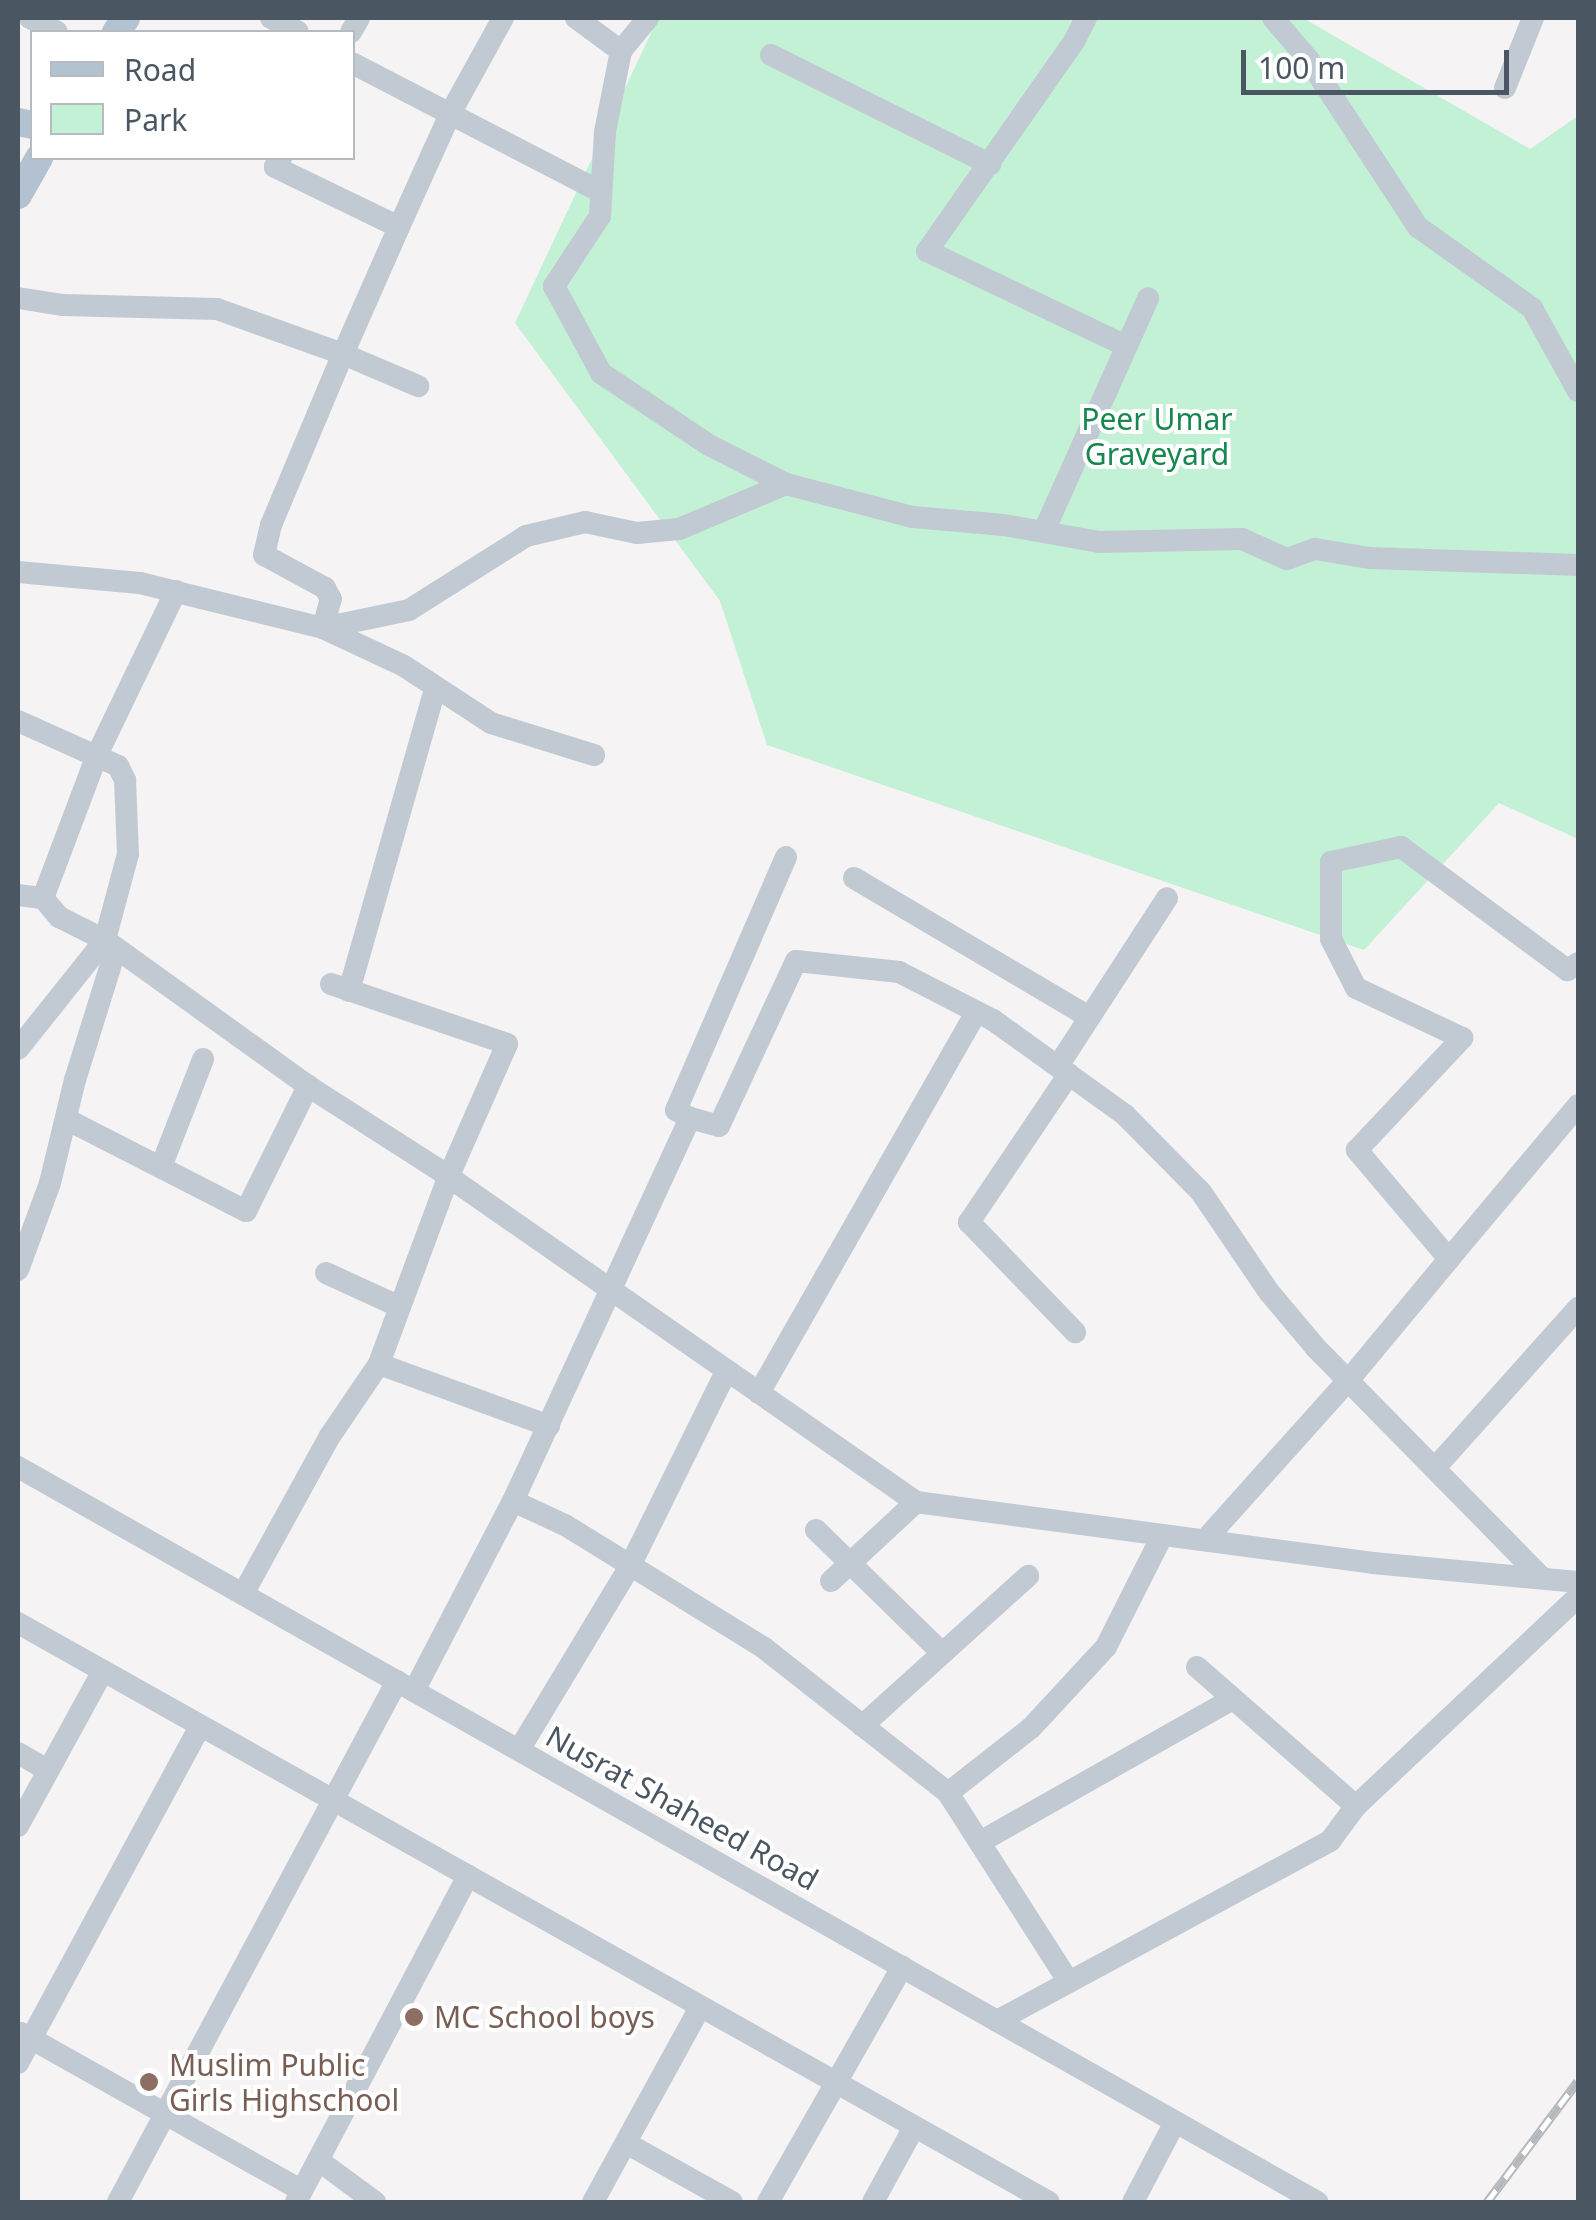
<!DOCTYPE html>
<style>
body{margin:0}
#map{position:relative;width:1596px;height:2220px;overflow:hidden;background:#f5f3f3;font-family:"Noto Sans",sans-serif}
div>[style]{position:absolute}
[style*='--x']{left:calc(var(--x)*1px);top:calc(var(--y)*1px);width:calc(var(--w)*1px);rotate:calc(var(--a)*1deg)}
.green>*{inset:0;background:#c3f1d5}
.minor>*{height:22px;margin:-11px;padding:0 11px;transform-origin:11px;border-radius:11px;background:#c1cad2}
.major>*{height:28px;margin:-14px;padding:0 14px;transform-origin:14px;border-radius:14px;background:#b3c2d1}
.rail>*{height:9px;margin-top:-4.5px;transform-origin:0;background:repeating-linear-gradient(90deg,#fff 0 15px,#b5b8bd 0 30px);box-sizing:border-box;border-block:2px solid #b5b8bd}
.dots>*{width:28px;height:28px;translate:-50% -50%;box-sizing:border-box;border:5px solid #fff;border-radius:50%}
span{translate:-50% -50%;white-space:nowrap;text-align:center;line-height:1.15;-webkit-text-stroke:8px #fff;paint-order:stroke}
.park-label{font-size:30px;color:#17864f}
.street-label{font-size:30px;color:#4a5661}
.education-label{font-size:30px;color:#785e54}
.left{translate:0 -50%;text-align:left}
.frame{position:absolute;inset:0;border:20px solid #4a5661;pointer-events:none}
.legend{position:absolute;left:30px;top:30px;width:325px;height:130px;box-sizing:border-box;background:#fff;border:2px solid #b7bbc0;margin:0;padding:12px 18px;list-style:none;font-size:30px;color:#4a5661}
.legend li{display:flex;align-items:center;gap:20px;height:50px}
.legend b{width:50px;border:2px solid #b7bbc0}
.scale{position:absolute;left:1241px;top:50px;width:268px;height:45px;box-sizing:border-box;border:5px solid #4a5661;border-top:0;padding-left:12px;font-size:30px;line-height:35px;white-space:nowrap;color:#4a5661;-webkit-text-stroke:8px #fff;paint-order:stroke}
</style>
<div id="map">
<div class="green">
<div style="clip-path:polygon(658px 18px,1303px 18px,1530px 149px,1578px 116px,1578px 839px,1499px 803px,1364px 950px,767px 745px,720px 601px,515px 323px)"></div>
</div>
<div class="minor">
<div style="--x:30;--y:18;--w:30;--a:27"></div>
<div style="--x:271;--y:18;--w:30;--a:27"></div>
<div style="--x:576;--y:18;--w:56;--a:36.3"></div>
<div style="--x:648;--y:18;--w:43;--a:129.3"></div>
<div style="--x:621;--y:51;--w:83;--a:101.2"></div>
<div style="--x:605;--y:132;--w:84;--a:93.4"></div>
<div style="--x:600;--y:216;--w:84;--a:123.3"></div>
<div style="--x:554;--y:286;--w:99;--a:61.6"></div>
<div style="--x:601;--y:373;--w:130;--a:33.7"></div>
<div style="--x:709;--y:445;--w:86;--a:26.9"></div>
<div style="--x:1086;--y:18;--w:25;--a:117"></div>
<div style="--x:1075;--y:40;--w:258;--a:125"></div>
<div style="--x:927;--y:251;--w:218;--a:25.5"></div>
<div style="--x:1273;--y:18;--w:54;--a:49.5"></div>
<div style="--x:1308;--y:59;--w:201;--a:56.8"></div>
<div style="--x:1418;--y:227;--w:140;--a:35.4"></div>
<div style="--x:1532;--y:308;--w:95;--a:61"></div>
<div style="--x:351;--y:32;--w:16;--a:-60"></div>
<div style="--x:771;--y:55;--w:245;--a:26.5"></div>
<div style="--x:352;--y:63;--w:280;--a:27.4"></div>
<div style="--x:1505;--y:88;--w:75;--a:-68.2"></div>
<div style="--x:399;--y:227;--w:124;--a:-65.7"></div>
<div style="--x:450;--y:114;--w:110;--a:-61.1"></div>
<div style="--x:18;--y:298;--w:46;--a:8.8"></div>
<div style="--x:63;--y:305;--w:154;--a:1.5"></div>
<div style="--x:217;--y:309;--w:134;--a:19.7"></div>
<div style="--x:343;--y:354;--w:139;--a:-66.2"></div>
<div style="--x:399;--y:227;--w:138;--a:-154.2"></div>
<div style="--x:275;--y:167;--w:11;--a:-56"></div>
<div style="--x:1044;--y:531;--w:255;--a:-65.9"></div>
<div style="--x:18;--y:572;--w:122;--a:5.2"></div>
<div style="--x:140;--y:583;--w:188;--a:13.8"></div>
<div style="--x:323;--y:628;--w:89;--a:25.1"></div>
<div style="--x:404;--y:666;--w:104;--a:33.2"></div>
<div style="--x:491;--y:723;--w:108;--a:17.3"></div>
<div style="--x:323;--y:628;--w:88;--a:-11.8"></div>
<div style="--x:409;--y:610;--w:138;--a:-32.3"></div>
<div style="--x:526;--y:536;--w:61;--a:-13.3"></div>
<div style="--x:585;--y:522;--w:53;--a:11.9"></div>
<div style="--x:637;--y:533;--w:42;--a:-5.4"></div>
<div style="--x:679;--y:529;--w:116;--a:-22.8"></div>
<div style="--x:786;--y:484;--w:131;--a:14.6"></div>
<div style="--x:913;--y:517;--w:91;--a:5"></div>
<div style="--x:1004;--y:525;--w:97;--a:10.1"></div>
<div style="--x:1099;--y:542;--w:143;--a:-1.2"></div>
<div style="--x:1242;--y:539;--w:49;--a:24"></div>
<div style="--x:1287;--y:559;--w:30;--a:-20"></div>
<div style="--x:1315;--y:549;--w:56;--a:9.3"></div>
<div style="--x:1370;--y:558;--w:208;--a:1.9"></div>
<div style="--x:323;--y:628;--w:30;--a:-75"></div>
<div style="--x:331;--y:599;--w:13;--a:-119"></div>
<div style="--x:325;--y:588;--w:69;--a:-151.6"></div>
<div style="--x:264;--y:555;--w:31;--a:-77"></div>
<div style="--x:271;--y:525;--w:186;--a:-67.2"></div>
<div style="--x:343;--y:354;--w:82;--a:23.1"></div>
<div style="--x:18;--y:721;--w:110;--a:24.2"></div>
<div style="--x:118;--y:766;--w:16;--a:63"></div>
<div style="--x:125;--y:780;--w:74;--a:87.7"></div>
<div style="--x:128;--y:854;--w:89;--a:105"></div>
<div style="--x:105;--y:940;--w:139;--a:128.6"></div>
<div style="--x:786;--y:857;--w:276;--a:113.5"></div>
<div style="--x:676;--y:1110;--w:16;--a:30"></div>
<div style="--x:690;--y:1118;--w:422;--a:114.8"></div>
<div style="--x:513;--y:1501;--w:57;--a:24.8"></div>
<div style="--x:565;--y:1525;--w:234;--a:31.7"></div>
<div style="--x:764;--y:1648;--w:234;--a:38.2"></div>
<div style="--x:948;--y:1793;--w:224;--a:57.4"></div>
<div style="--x:854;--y:878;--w:273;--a:30.6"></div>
<div style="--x:18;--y:895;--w:25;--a:7"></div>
<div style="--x:43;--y:898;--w:25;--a:50"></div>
<div style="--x:59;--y:917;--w:51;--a:26.6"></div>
<div style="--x:105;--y:940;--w:250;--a:35.7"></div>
<div style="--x:308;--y:1086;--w:152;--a:32.6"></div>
<div style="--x:436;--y:1168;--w:585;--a:34.83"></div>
<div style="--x:916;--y:1502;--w:461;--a:7.6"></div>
<div style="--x:1373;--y:1563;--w:206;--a:5.3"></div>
<div style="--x:43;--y:898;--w:153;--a:-69.3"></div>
<div style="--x:97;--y:755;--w:182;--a:-64.3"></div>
<div style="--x:331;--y:984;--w:186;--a:18.8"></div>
<div style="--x:507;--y:1044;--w:146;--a:113.8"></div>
<div style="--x:448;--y:1178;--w:198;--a:110.4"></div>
<div style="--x:379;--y:1364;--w:181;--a:20"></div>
<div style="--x:349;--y:991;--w:314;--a:-74.1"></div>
<div style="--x:1058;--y:1066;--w:200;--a:-57"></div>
<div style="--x:1069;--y:1074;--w:179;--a:124"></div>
<div style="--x:969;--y:1222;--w:153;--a:46.1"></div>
<div style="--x:690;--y:1118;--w:30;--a:15"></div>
<div style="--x:719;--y:1126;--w:182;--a:-65"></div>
<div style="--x:796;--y:961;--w:104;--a:6.1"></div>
<div style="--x:899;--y:972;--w:106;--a:27.1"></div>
<div style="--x:993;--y:1020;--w:163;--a:35.7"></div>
<div style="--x:1125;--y:1115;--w:108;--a:45.4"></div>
<div style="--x:1201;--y:1192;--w:121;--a:55.8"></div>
<div style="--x:1269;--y:1292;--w:73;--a:50"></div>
<div style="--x:1316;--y:1348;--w:320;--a:45.5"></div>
<div style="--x:66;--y:1119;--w:202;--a:27.1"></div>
<div style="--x:246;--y:1211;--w:140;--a:-63.6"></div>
<div style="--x:161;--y:1167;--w:116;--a:-68.7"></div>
<div style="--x:1449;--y:1259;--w:201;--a:-50"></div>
<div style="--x:18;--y:1270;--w:93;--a:-69.8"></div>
<div style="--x:50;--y:1183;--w:106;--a:-76.4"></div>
<div style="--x:75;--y:1080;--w:138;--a:-72.7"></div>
<div style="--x:326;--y:1273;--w:81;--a:24.7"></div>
<div style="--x:759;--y:1393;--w:438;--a:-60.3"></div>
<div style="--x:18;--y:1467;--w:1493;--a:29.5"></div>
<div style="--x:1435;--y:1468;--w:215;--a:-48.2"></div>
<div style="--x:816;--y:1530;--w:176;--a:44.3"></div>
<div style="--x:1205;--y:1540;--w:212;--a:-48.1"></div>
<div style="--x:1347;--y:1382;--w:160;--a:-50.3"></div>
<div style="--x:1449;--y:1259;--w:143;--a:-130.2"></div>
<div style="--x:1357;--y:1150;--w:154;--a:-46.8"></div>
<div style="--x:1462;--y:1038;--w:117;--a:-154.7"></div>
<div style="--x:1356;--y:988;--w:55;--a:-117"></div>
<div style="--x:1331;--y:939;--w:77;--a:-90"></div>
<div style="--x:1331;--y:862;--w:72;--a:-12.1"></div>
<div style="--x:1401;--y:847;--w:207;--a:36.5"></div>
<div style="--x:1567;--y:970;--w:13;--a:-32"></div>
<div style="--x:831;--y:1581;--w:116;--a:-42.9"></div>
<div style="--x:243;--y:1594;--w:180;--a:-61.2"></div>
<div style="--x:330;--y:1436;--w:87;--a:-55.8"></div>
<div style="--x:18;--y:1623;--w:1182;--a:29.32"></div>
<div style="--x:1197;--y:1667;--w:211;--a:41.2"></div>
<div style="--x:414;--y:1691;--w:214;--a:-62.5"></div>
<div style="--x:862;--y:1726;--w:224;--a:-42.1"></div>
<div style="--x:519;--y:1750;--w:215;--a:-58.9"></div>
<div style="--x:630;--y:1566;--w:216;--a:-63.7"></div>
<div style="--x:18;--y:1753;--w:34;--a:30"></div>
<div style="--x:948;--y:1793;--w:105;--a:-38.1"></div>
<div style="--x:1031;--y:1728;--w:110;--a:-47.2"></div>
<div style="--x:1106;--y:1647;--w:124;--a:-63.2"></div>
<div style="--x:18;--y:1826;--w:177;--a:-61.3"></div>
<div style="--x:980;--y:1842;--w:288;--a:-29.5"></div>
<div style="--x:997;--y:2021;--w:379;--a:-28.4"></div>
<div style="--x:1330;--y:1841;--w:44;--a:-53.4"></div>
<div style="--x:1356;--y:1806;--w:305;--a:-43.3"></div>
<div style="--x:21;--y:2033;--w:322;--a:29.3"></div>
<div style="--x:18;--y:2063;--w:383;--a:-61.6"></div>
<div style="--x:626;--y:2143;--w:121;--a:29.1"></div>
<div style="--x:318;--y:2160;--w:71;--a:36.4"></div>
<div style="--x:118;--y:2202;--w:591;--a:-61.83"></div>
<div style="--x:296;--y:2202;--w:369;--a:-62.2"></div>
<div style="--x:593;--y:2202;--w:222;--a:-61.2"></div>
<div style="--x:768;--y:2202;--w:271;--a:-60.3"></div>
<div style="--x:873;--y:2202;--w:85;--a:-61.3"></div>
<div style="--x:1133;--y:2202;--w:90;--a:-62.3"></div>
</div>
<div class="major">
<div style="--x:116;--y:32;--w:17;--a:-54"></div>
<div style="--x:18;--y:122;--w:14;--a:12"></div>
<div style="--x:18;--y:195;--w:43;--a:-60.4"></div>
</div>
<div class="rail">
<div style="--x:1487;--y:2202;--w:151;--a:-53.1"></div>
</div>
<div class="dots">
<div style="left:414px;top:2017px;background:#8d6e63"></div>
<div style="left:149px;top:2082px;background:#8d6e63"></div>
</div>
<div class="park-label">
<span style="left:1157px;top:436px">Peer Umar<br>Graveyard</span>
</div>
<div class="street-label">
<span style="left:682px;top:1808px;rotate:29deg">Nusrat Shaheed Road</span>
</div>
<div class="education-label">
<span class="left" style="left:434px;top:2017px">MC School boys</span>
<span class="left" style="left:169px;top:2082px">Muslim Public<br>Girls Highschool</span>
</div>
<div class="frame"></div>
<ul class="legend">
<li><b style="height:12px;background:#b3c2d1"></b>Road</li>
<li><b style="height:28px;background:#c3f1d5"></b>Park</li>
</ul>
<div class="scale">100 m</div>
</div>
